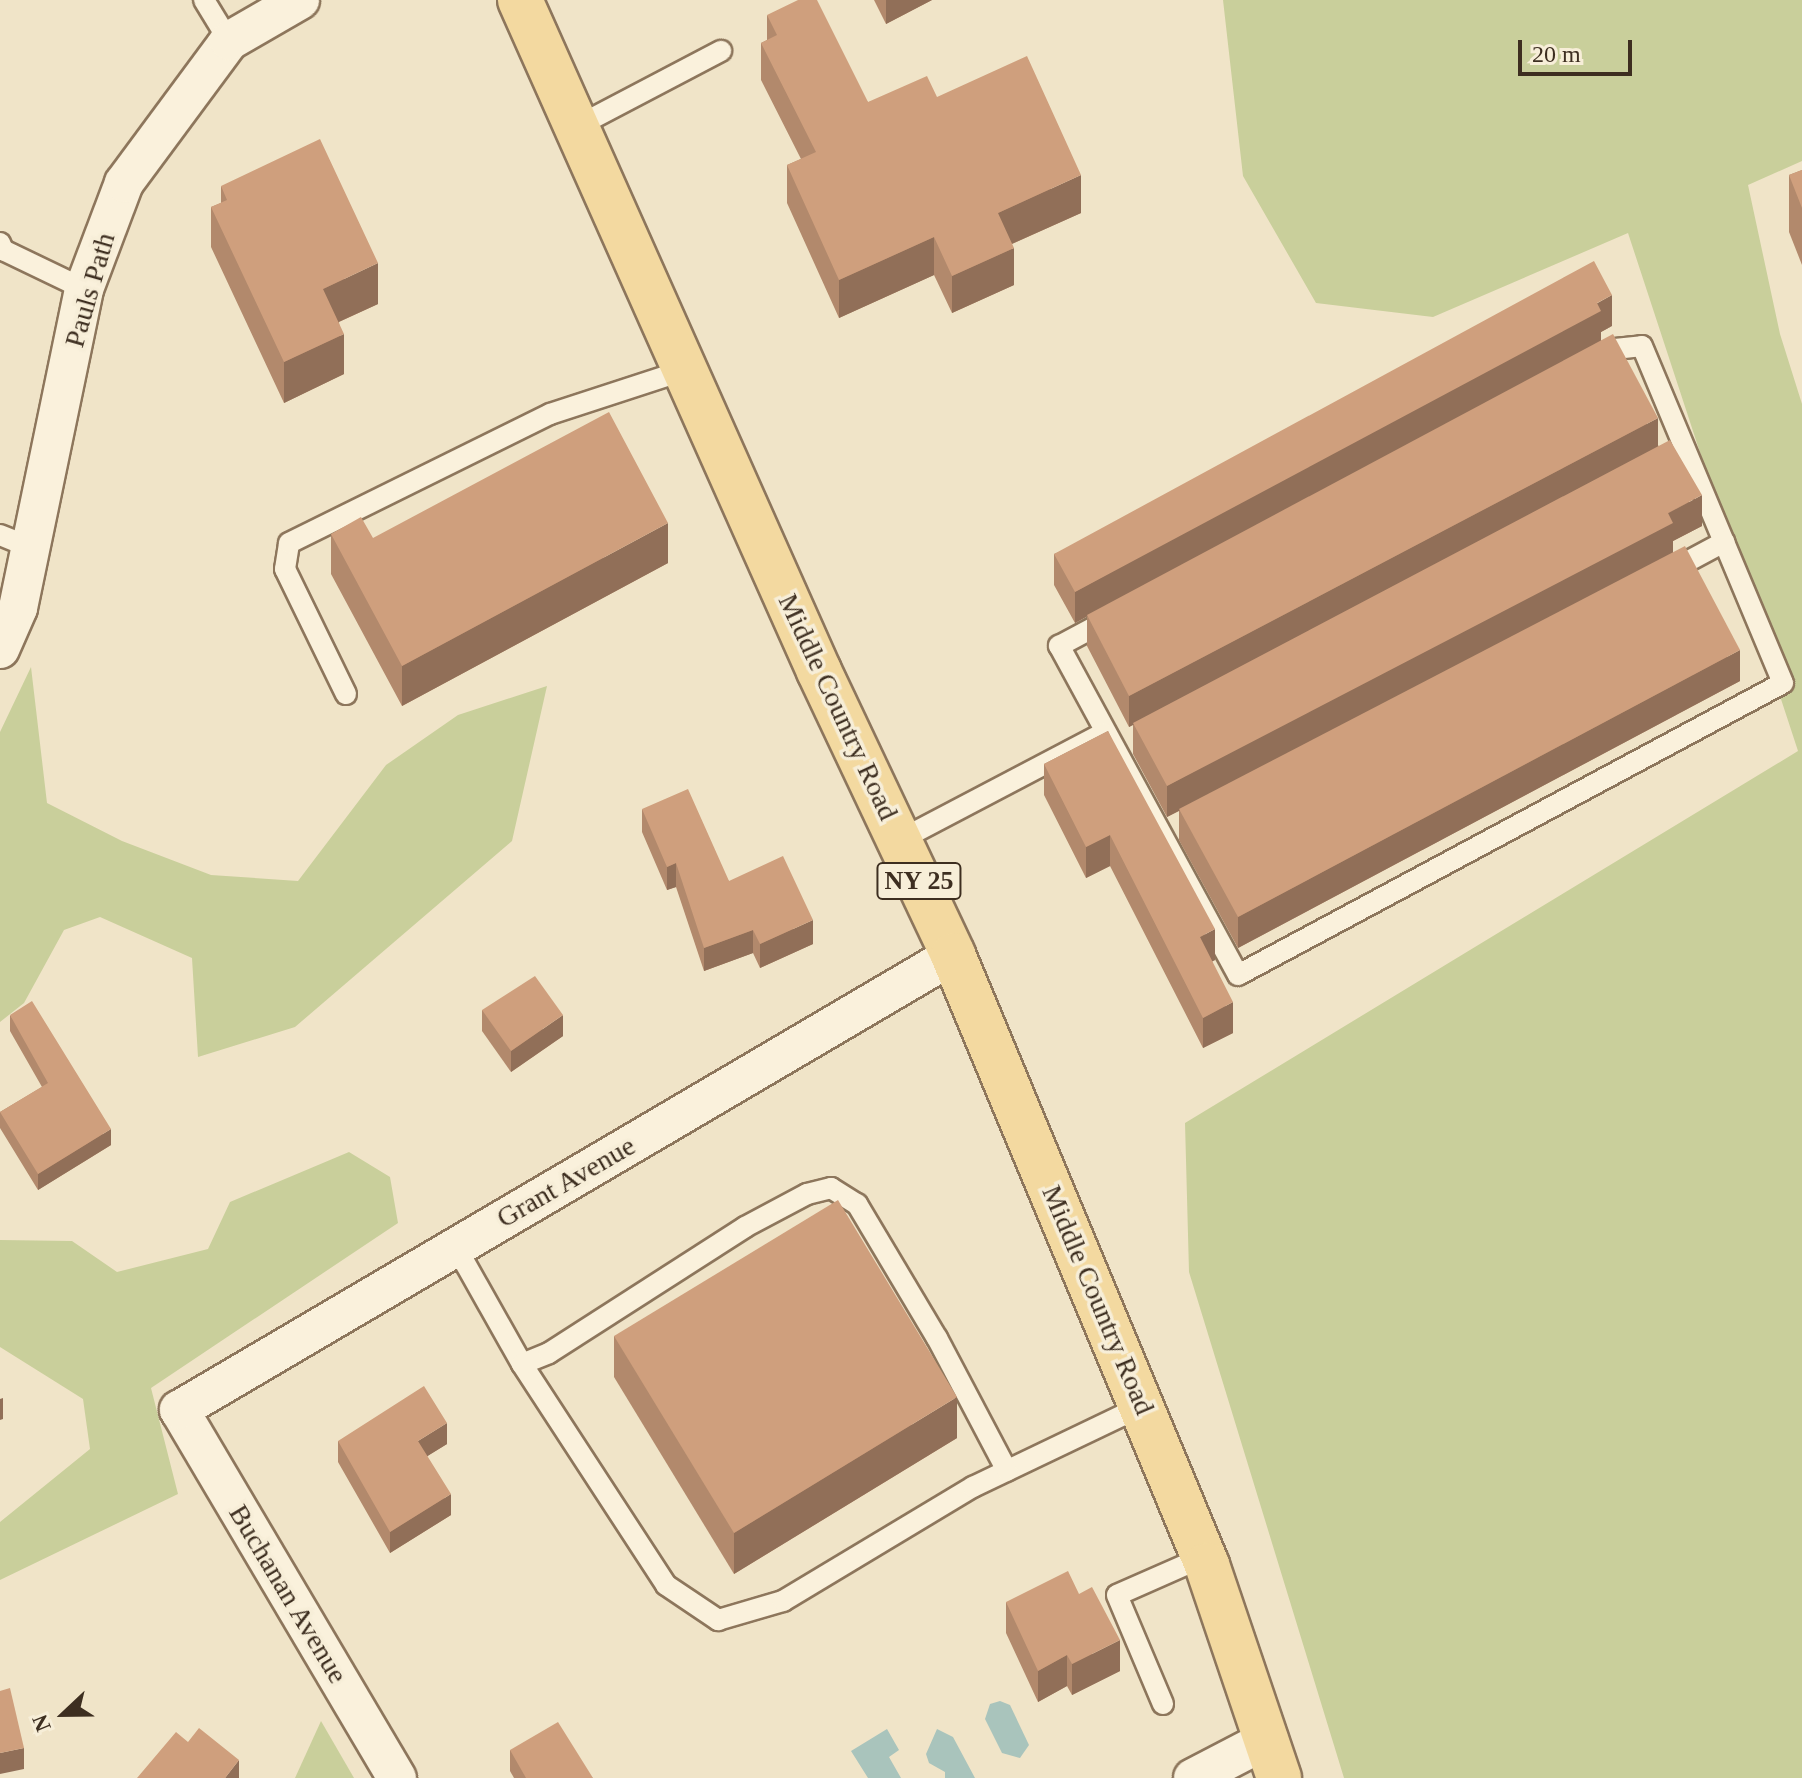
<!DOCTYPE html>
<style>
body{margin:0}
#map{position:relative;width:1802px;height:1778px;overflow:hidden;background:#f0e4c8;font-family:"Times New Roman",serif}
div>[style]{position:absolute}
[style*='--x']{left:calc(var(--x)*1px);top:calc(var(--y)*1px);width:calc(var(--w)*1px);rotate:calc(var(--a)*1deg)}
.green>*{inset:0;background:#c9cf9b}
.water>*{inset:0;background:#a9c4bc}
.roads{filter:drop-shadow(2px 0 #8d765c) drop-shadow(-2px 0 #8d765c) drop-shadow(0 2px #8d765c) drop-shadow(0 -2px #8d765c)}
.lane>*{height:20px;margin:-10px;padding:0 10px;transform-origin:10px;border-radius:10px;background:#faf1dc}
.street>*{height:38px;margin:-19px;padding:0 19px;transform-origin:19px;border-radius:19px;background:#faf1dc}
.primary>*{height:44px;margin:-22px;padding:0 22px;transform-origin:22px;border-radius:22px;background:#f3d9a0}
.wall>*{inset:0;background:#b2896c}
.shaded-wall>*{inset:0;background:#916f58}
.building>*{inset:0;background:#cf9f7d}
span{translate:-50% -50%;white-space:nowrap;text-align:center;line-height:1.15;-webkit-text-stroke:7px #f7eed8;paint-order:stroke}
.shield-label span{padding:2px 6px;background:#f7eed8;border:2px solid;border-radius:6px;-webkit-text-stroke-width:0}
.shield-label{font-size:26px;color:#3d2e20;font-weight:700}
.street-label{font-size:28px;color:#3d2e20}
.north{position:absolute;left:24px;top:1674px;width:80px;height:80px;-webkit-text-stroke:6px #f7eed8;paint-order:stroke;rotate:248deg;font-size:22px;font-weight:700;line-height:32px;text-align:center;color:#3d2e20}
.north::after{content:'';display:block;margin:auto;width:28px;height:36px;background:#3d2e20;clip-path:polygon(50% 0,100% 100%,50% 72%,0 100%)}
.scale{position:absolute;left:1518px;top:40px;width:114px;height:36px;box-sizing:border-box;border:4px solid #3d2e20;border-top:0;padding-left:10px;font-size:24px;line-height:28px;white-space:nowrap;color:#3d2e20;-webkit-text-stroke:6px #f7eed8;paint-order:stroke}
</style>
<div id="map">
<div class="green">
<div style="clip-path:polygon(1223px 0,1802px 0,1802px 161px,1748px 185px,1780px 334px,1802px 404px,1802px 1778px,1344px 1778px,1189px 1272px,1185px 1123px,1798px 751px,1628px 233px,1433px 317px,1316px 303px,1243px 176px)"></div>
<div style="clip-path:polygon(31px 667px,47px 803px,122px 841px,211px 875px,298px 881px,386px 765px,458px 715px,547px 686px,512px 841px,295px 1027px,198px 1057px,192px 958px,100px 917px,64px 930px,24px 1003px,0 1022px,0 732px)"></div>
<div style="clip-path:polygon(349px 1152px,390px 1177px,398px 1223px,151px 1388px,178px 1494px,0 1580px,0 1522px,90px 1449px,83px 1399px,0 1347px,0 1240px,72px 1241px,117px 1272px,208px 1249px,230px 1202px)"></div>
<div style="clip-path:polygon(321px 1721px,354px 1778px,295px 1778px)"></div>
</div>
<div class="water">
<div style="clip-path:polygon(1000px 1701px,1010px 1705px,1029px 1745px,1020px 1758px,1002px 1753px,985px 1719px,990px 1704px)"></div>
<div style="clip-path:polygon(887px 1729px,899px 1750px,889px 1757px,901px 1778px,868px 1778px,851px 1751px)"></div>
<div style="clip-path:polygon(937px 1729px,953px 1737px,975px 1778px,945px 1778px,945px 1772px,929px 1763px,926px 1754px)"></div>
</div>
<div class="roads">
<div class="lane">
<div style="--x:204;--y:0;--w:48;--a:58.6"></div>
<div style="--x:576;--y:127;--w:164;--a:-27.7"></div>
<div style="--x:0;--y:243;--w:8;--a:67"></div>
<div style="--x:3;--y:250;--w:90;--a:25.7"></div>
<div style="--x:1642;--y:346;--w:365;--a:67.3"></div>
<div style="--x:1783;--y:683;--w:618;--a:151.82"></div>
<div style="--x:1238;--y:975;--w:375;--a:-118.5"></div>
<div style="--x:1059;--y:646;--w:630;--a:-28.11"></div>
<div style="--x:1615;--y:349;--w:27;--a:-6"></div>
<div style="--x:0;--y:535;--w:31;--a:22"></div>
<div style="--x:1668;--y:572;--w:64;--a:-28.2"></div>
<div style="--x:346;--y:694;--w:139;--a:-116"></div>
<div style="--x:285;--y:569;--w:26;--a:-81"></div>
<div style="--x:289;--y:543;--w:291;--a:-26.3"></div>
<div style="--x:550;--y:414;--w:142;--a:-18.1"></div>
<div style="--x:900;--y:840;--w:230;--a:-27.7"></div>
<div style="--x:456;--y:1247;--w:134;--a:60.6"></div>
<div style="--x:522;--y:1364;--w:264;--a:56.9"></div>
<div style="--x:666;--y:1585;--w:63;--a:33.9"></div>
<div style="--x:718;--y:1620;--w:68;--a:-16.3"></div>
<div style="--x:783;--y:1601;--w:222;--a:-31"></div>
<div style="--x:973;--y:1487;--w:187;--a:-25.6"></div>
<div style="--x:522;--y:1364;--w:29;--a:-22"></div>
<div style="--x:549;--y:1353;--w:233;--a:-32.7"></div>
<div style="--x:745;--y:1227;--w:70;--a:-28"></div>
<div style="--x:807;--y:1194;--w:25;--a:-14"></div>
<div style="--x:831;--y:1188;--w:31;--a:32"></div>
<div style="--x:857;--y:1204;--w:156;--a:59.2"></div>
<div style="--x:937;--y:1338;--w:150;--a:62.2"></div>
<div style="--x:1163;--y:1704;--w:118;--a:-112.9"></div>
<div style="--x:1117;--y:1595;--w:94;--a:-23.8"></div>
</div>
<div class="street">
<div style="--x:0;--y:649;--w:45;--a:-66.3"></div>
<div style="--x:18;--y:608;--w:326;--a:-78.3"></div>
<div style="--x:84;--y:289;--w:113;--a:-69.3"></div>
<div style="--x:124;--y:183;--w:177;--a:-53.5"></div>
<div style="--x:229;--y:41;--w:82;--a:-30"></div>
<div style="--x:397;--y:1778;--w:428;--a:-120.6"></div>
<div style="--x:179;--y:1410;--w:898;--a:-30.45"></div>
<div style="--x:1193;--y:1778;--w:85;--a:-27.5"></div>
</div>
<div class="primary">
<div style="--x:520;--y:0;--w:735;--a:65.98"></div>
<div style="--x:819;--y:671;--w:314;--a:64.7"></div>
<div style="--x:953;--y:955;--w:661;--a:67.39"></div>
<div style="--x:1207;--y:1565;--w:225;--a:71.3"></div>
</div>
</div>
<div class="wall">
<div style="clip-path:polygon(874px 0,932px 0,886px 24px)"></div>
<div style="clip-path:polygon(767px 15px,868px 102px,937px 97px,1081px 213px,1012px 244px,1014px 285px,952px 313px,934px 275px,839px 318px,787px 203px,787px 165px,801px 159px,761px 80px,761px 43px,767px 40px)"></div>
<div style="clip-path:polygon(1802px 170px,1802px 265px,1789px 232px,1789px 175px)"></div>
<div style="clip-path:polygon(221px 186px,378px 304px,339px 322px,344px 374px,284px 403px,211px 247px,211px 207px,221px 203px)"></div>
<div style="clip-path:polygon(1612px 326px,1601px 332px,1601px 340px,1702px 526px,1673px 541px,1673px 552px,1740px 681px,1238px 948px,1179px 840px,1179px 811px,1167px 817px,1133px 754px,1133px 725px,1129px 727px,1087px 646px,1087px 616px,1075px 623px,1054px 585px,1054px 554px)"></div>
<div style="clip-path:polygon(331px 534px,373px 538px,668px 563px,402px 706px,331px 574px)"></div>
<div style="clip-path:polygon(1108px 731px,1215px 960px,1212px 961px,1233px 1033px,1203px 1048px,1110px 866px,1086px 878px,1044px 795px,1044px 764px)"></div>
<div style="clip-path:polygon(642px 809px,729px 881px,813px 944px,760px 968px,753px 953px,704px 971px,676px 887px,667px 890px,642px 832px)"></div>
<div style="clip-path:polygon(482px 1010px,563px 1036px,511px 1072px,482px 1031px)"></div>
<div style="clip-path:polygon(10px 1015px,111px 1145px,38px 1190px,0 1128px,0 1112px,42px 1087px,10px 1031px)"></div>
<div style="clip-path:polygon(614px 1336px,957px 1438px,734px 1574px,614px 1377px)"></div>
<div style="clip-path:polygon(338px 1441px,447px 1444px,427px 1456px,451px 1515px,390px 1553px,338px 1462px)"></div>
<div style="clip-path:polygon(1006px 1602px,1120px 1671px,1072px 1695px,1067px 1686px,1038px 1702px,1006px 1633px)"></div>
<div style="clip-path:polygon(510px 1750px,593px 1778px,514px 1778px,510px 1771px)"></div>
</div>
<div class="shaded-wall">
<div style="clip-path:polygon(886px 0,932px 0,886px 24px)"></div>
<div style="clip-path:polygon(1081px 175px,1081px 213px,998px 250px,998px 213px)"></div>
<div style="clip-path:polygon(934px 237px,934px 275px,839px 318px,839px 280px)"></div>
<div style="clip-path:polygon(1014px 248px,1014px 285px,952px 313px,952px 276px)"></div>
<div style="clip-path:polygon(378px 263px,378px 304px,323px 329px,323px 289px)"></div>
<div style="clip-path:polygon(1612px 295px,1612px 326px,1601px 332px,1601px 342px,1075px 623px,1075px 592px)"></div>
<div style="clip-path:polygon(344px 334px,344px 374px,284px 403px,284px 362px)"></div>
<div style="clip-path:polygon(1658px 418px,1658px 449px,1129px 727px,1129px 696px)"></div>
<div style="clip-path:polygon(1702px 495px,1702px 526px,1673px 541px,1673px 554px,1167px 817px,1167px 786px)"></div>
<div style="clip-path:polygon(668px 523px,668px 563px,402px 706px,402px 666px)"></div>
<div style="clip-path:polygon(1740px 650px,1740px 681px,1238px 948px,1238px 917px)"></div>
<div style="clip-path:polygon(1110px 835px,1110px 866px,1086px 878px,1086px 847px)"></div>
<div style="clip-path:polygon(676px 863px,676px 887px,667px 890px,667px 867px)"></div>
<div style="clip-path:polygon(813px 920px,813px 944px,760px 968px,760px 944px)"></div>
<div style="clip-path:polygon(1215px 929px,1215px 960px,1200px 968px,1200px 937px)"></div>
<div style="clip-path:polygon(753px 930px,753px 953px,704px 971px,704px 948px)"></div>
<div style="clip-path:polygon(1233px 1002px,1233px 1033px,1203px 1048px,1203px 1018px)"></div>
<div style="clip-path:polygon(563px 1015px,563px 1036px,511px 1072px,511px 1051px)"></div>
<div style="clip-path:polygon(111px 1129px,111px 1145px,38px 1190px,38px 1174px)"></div>
<div style="clip-path:polygon(957px 1397px,957px 1438px,734px 1574px,734px 1533px)"></div>
<div style="clip-path:polygon(3px 1398px,3px 1419px,0 1420px,0 1399px)"></div>
<div style="clip-path:polygon(447px 1423px,447px 1444px,418px 1462px,418px 1441px)"></div>
<div style="clip-path:polygon(451px 1494px,451px 1515px,390px 1553px,390px 1532px)"></div>
<div style="clip-path:polygon(1120px 1640px,1120px 1671px,1072px 1695px,1072px 1664px)"></div>
<div style="clip-path:polygon(1067px 1655px,1067px 1686px,1038px 1702px,1038px 1671px)"></div>
<div style="clip-path:polygon(24px 1748px,24px 1769px,0 1774px,0 1753px)"></div>
<div style="clip-path:polygon(239px 1760px,239px 1778px,225px 1778px)"></div>
</div>
<div class="building">
<div style="clip-path:polygon(798px 0,817px 0,868px 102px,927px 76px,937px 97px,1027px 56px,1081px 175px,998px 213px,1014px 248px,952px 276px,934px 237px,839px 280px,787px 165px,816px 152px,761px 43px,777px 35px,767px 15px)"></div>
<div style="clip-path:polygon(320px 139px,378px 263px,323px 289px,344px 334px,284px 362px,211px 207px,227px 200px,221px 186px)"></div>
<div style="clip-path:polygon(1802px 170px,1802px 208px,1789px 175px)"></div>
<div style="clip-path:polygon(1594px 261px,1612px 295px,1597px 303px,1601px 311px,1075px 592px,1054px 554px)"></div>
<div style="clip-path:polygon(1613px 334px,1658px 418px,1129px 696px,1087px 615px)"></div>
<div style="clip-path:polygon(609px 412px,668px 523px,402px 666px,331px 534px,361px 517px,373px 538px)"></div>
<div style="clip-path:polygon(1670px 440px,1702px 495px,1668px 513px,1673px 523px,1167px 786px,1133px 723px)"></div>
<div style="clip-path:polygon(1685px 546px,1740px 650px,1238px 917px,1179px 809px)"></div>
<div style="clip-path:polygon(1108px 731px,1215px 929px,1200px 937px,1233px 1002px,1203px 1018px,1110px 835px,1086px 847px,1044px 764px)"></div>
<div style="clip-path:polygon(688px 789px,729px 881px,783px 856px,813px 920px,760px 944px,753px 930px,704px 948px,676px 863px,667px 867px,642px 809px)"></div>
<div style="clip-path:polygon(535px 976px,563px 1015px,511px 1051px,482px 1010px)"></div>
<div style="clip-path:polygon(32px 1001px,111px 1129px,38px 1174px,0 1112px,48px 1083px,10px 1015px)"></div>
<div style="clip-path:polygon(838px 1200px,957px 1397px,734px 1533px,614px 1336px)"></div>
<div style="clip-path:polygon(424px 1386px,447px 1423px,418px 1441px,451px 1494px,390px 1532px,338px 1441px)"></div>
<div style="clip-path:polygon(1068px 1571px,1079px 1594px,1092px 1587px,1120px 1640px,1072px 1664px,1067px 1655px,1038px 1671px,1006px 1602px)"></div>
<div style="clip-path:polygon(10px 1688px,24px 1748px,0 1753px,0 1691px)"></div>
<div style="clip-path:polygon(558px 1722px,593px 1778px,526px 1778px,510px 1750px)"></div>
<div style="clip-path:polygon(199px 1728px,239px 1760px,225px 1778px,137px 1778px,176px 1732px,188px 1742px)"></div>
</div>
<div class="shield-label">
<span style="left:919px;top:881px">NY 25</span>
</div>
<div class="street-label">
<span style="left:90px;top:290px;rotate:-74deg">Pauls Path</span>
<span style="left:838px;top:707px;rotate:65deg">Middle Country Road</span>
<span style="left:566px;top:1182px;rotate:-30deg">Grant Avenue</span>
<span style="left:1098px;top:1300px;rotate:67deg">Middle Country Road</span>
<span style="left:288px;top:1594px;rotate:59deg">Buchanan Avenue</span>
</div>
<div class="north">N</div>
<div class="scale">20 m</div>
</div>
